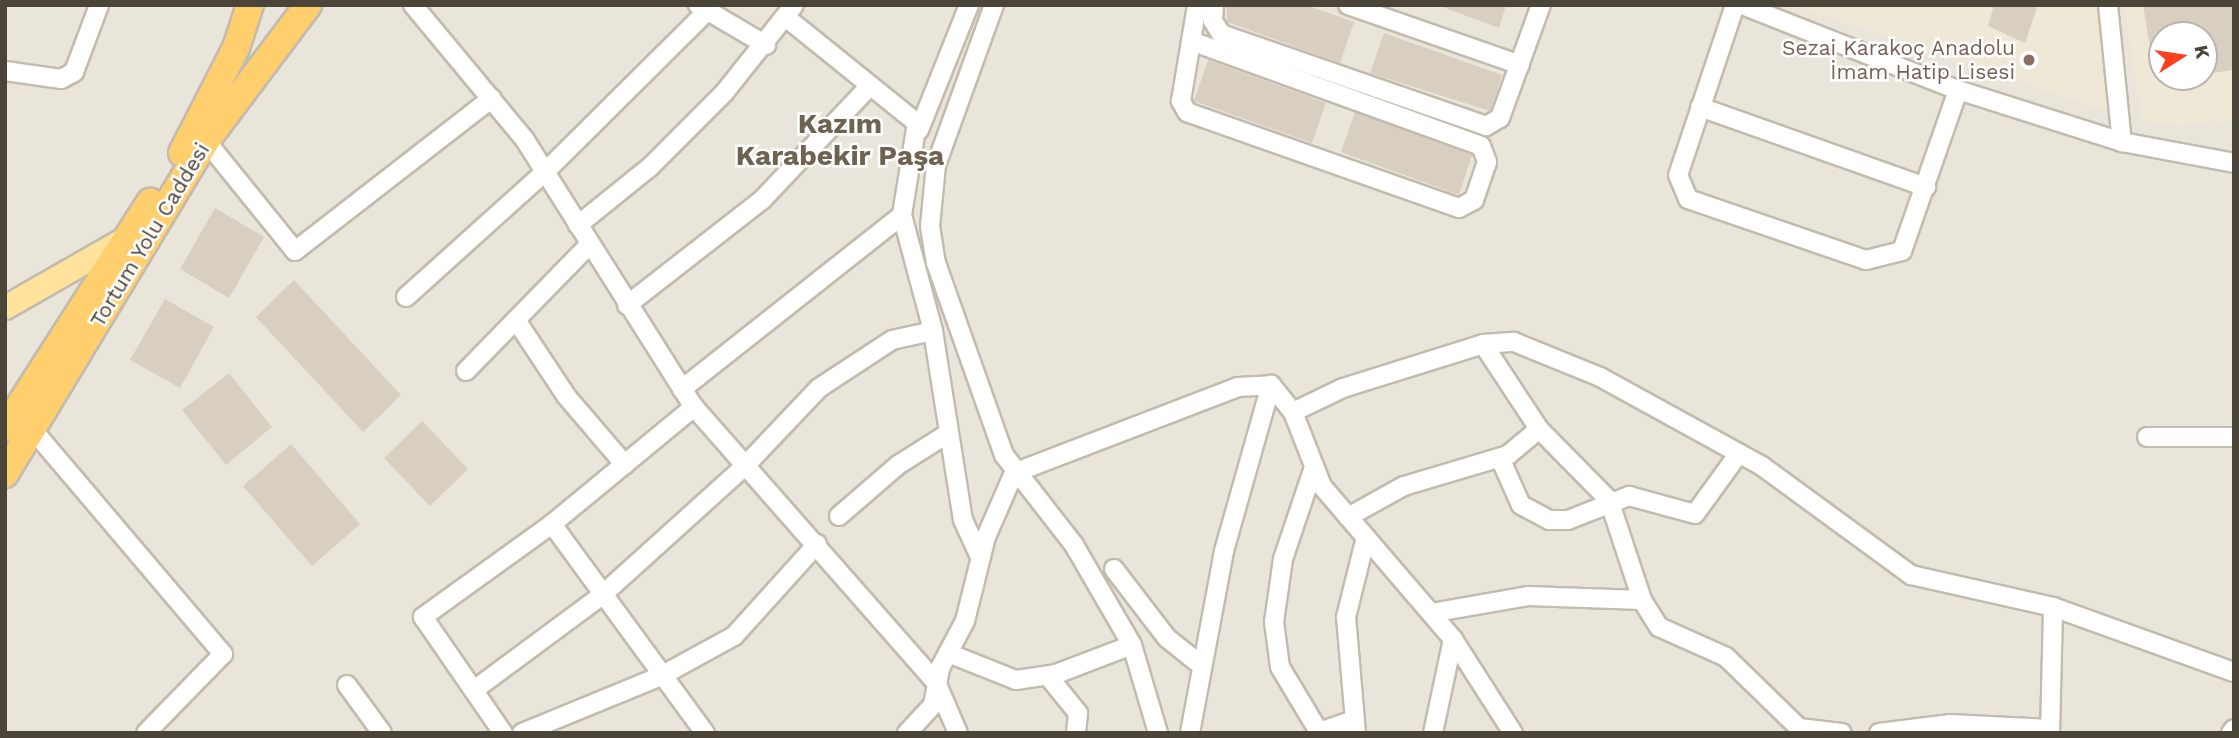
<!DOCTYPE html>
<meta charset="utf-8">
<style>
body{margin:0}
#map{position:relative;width:2239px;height:738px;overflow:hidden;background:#f6f3ec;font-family:"Work Sans",sans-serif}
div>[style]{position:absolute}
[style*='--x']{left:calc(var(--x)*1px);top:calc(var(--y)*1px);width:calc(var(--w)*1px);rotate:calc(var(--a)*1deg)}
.residential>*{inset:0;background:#eae5da}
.education>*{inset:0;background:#efe8d6}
.building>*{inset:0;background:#d8cfc1}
.roads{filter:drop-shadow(2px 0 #c2bbae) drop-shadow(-2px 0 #c2bbae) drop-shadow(0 2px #c2bbae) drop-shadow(0 -2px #c2bbae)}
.minor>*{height:18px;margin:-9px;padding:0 9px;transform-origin:9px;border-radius:9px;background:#fff}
.major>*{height:23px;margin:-11.5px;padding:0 11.5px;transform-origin:11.5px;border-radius:11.5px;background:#ffe39c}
.highway>*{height:26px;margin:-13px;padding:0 13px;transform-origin:13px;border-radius:13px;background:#ffcf6e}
.dots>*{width:19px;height:19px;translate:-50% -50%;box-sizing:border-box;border:4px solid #fff;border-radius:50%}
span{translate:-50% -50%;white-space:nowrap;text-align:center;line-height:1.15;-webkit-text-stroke:5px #fff;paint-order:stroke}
.education-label{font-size:21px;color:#785e54}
.right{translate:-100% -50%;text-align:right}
.street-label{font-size:21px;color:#4b4439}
.district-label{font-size:28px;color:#6e6250;font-weight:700}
.frame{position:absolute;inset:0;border:7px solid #4b4439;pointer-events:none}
.north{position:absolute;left:2148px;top:21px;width:70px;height:70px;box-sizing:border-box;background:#fff;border:2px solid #b7b4b0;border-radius:50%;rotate:78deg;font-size:19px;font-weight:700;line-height:28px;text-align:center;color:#4b4439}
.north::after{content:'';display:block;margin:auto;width:24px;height:32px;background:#fc3f1d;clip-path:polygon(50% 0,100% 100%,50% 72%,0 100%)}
</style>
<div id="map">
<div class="residential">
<div style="clip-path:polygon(evenodd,5px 5px,2234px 5px,2234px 733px,5px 733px,5px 5px,2162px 35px,2204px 35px,2204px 77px,2162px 77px,2162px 35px)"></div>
</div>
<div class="education">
<div style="clip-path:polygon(1794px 5px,2096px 5px,2108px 112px,1802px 8px)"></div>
<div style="clip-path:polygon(evenodd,2124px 5px,2234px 5px,2234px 119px,2177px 126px,2142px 121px,2124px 5px,2162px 35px,2204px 35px,2204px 77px,2162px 77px,2162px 35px)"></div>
</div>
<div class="building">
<div style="clip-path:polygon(1227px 5px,1306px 5px,1354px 22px,1340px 63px,1227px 22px)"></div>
<div style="clip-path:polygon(1437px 5px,1506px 5px,1499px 28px)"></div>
<div style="clip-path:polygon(1994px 5px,2038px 5px,2025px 43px,1988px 26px)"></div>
<div style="clip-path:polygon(2143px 5px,2232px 5px,2234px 70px,2204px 74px,2204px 35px,2162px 35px,2162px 72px,2154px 72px)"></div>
<div style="clip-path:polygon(1384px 33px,1502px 75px,1490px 111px,1370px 73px)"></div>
<div style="clip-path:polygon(1208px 60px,1326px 103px,1312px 143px,1194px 101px)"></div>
<div style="clip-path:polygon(1355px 112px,1472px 155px,1459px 195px,1341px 152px)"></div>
<div style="clip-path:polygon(215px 208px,264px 237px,229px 298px,180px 269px)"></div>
<div style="clip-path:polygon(294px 280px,401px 395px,363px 432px,256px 317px)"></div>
<div style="clip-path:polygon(165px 299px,214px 327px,180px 388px,130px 360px)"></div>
<div style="clip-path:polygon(229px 373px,272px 427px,226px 465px,182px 410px)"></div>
<div style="clip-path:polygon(422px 421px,468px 469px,430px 506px,384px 458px)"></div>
<div style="clip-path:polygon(291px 444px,360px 524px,312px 566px,243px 486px)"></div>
</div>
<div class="roads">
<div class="minor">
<div style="--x:413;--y:5;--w:175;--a:50.3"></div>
<div style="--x:525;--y:140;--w:316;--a:57.7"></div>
<div style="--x:694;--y:407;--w:368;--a:48.7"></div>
<div style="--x:937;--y:684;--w:53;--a:66.8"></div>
<div style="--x:698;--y:5;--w:79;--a:30.5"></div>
<div style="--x:994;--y:5;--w:170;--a:109.9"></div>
<div style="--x:936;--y:165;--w:61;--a:95.6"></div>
<div style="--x:930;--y:226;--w:37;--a:81"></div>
<div style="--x:936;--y:263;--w:204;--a:70.5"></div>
<div style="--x:1004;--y:455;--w:114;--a:52.1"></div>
<div style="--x:1074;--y:545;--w:116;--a:59.9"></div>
<div style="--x:1132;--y:645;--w:92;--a:73.5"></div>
<div style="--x:1214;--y:5;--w:16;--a:94"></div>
<div style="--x:1213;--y:21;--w:15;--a:58"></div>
<div style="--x:1221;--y:34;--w:281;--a:19.1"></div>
<div style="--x:1486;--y:126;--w:16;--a:-30"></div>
<div style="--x:1500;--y:118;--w:120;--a:-70.1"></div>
<div style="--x:1348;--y:5;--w:182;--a:19.2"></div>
<div style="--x:1735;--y:5;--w:179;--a:108.5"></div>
<div style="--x:1678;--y:175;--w:26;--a:67"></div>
<div style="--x:1688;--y:199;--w:188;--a:18.9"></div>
<div style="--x:1866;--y:260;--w:37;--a:-14"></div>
<div style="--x:1902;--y:251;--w:170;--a:-70.8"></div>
<div style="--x:1742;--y:5;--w:232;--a:21.5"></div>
<div style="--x:1958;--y:90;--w:172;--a:17.6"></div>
<div style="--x:2122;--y:142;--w:114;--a:10.6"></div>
<div style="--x:2108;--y:5;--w:138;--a:84.2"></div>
<div style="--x:788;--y:19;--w:166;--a:38.9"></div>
<div style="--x:917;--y:123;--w:93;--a:99.3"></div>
<div style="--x:902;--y:215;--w:120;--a:75"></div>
<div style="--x:933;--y:331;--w:191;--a:81"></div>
<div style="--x:963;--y:520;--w:41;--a:65.3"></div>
<div style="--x:1191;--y:41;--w:308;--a:19.9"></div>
<div style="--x:1481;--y:146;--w:17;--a:69"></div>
<div style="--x:1487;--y:162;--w:40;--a:108.9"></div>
<div style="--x:1474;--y:200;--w:17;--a:152"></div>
<div style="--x:1459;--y:208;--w:288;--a:-160.6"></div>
<div style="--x:1187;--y:112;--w:13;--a:-119"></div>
<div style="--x:1181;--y:101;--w:97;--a:-80.5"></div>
<div style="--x:5;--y:71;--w:57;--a:8.1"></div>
<div style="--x:61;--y:79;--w:15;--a:-28"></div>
<div style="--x:74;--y:72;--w:72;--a:-69.5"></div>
<div style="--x:1700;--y:107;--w:240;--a:19.5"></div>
<div style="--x:919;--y:130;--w:135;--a:-68.2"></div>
<div style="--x:206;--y:141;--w:141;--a:51"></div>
<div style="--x:295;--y:251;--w:249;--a:-37.8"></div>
<div style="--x:578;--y:225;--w:94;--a:-38.9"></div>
<div style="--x:651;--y:166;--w:103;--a:-45"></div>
<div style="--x:724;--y:93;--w:112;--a:-51.5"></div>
<div style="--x:406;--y:297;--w:190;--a:-42"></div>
<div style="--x:547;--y:170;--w:224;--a:-44.8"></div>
<div style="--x:627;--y:305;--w:171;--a:-37.9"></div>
<div style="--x:762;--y:200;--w:153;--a:-46.6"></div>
<div style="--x:516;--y:320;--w:92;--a:56.5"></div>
<div style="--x:567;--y:397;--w:89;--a:49.5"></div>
<div style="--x:1483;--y:344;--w:102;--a:56.6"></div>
<div style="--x:1539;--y:429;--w:100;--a:45.4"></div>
<div style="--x:1609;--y:500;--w:105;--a:71.7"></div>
<div style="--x:1642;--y:600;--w:32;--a:58"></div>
<div style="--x:1659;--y:627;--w:73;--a:24.1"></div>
<div style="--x:1726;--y:657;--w:102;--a:44.2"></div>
<div style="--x:1799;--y:728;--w:43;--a:6.6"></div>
<div style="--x:466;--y:371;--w:175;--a:-45.7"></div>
<div style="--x:682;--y:389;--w:280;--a:-38.3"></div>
<div style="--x:21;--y:429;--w:12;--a:5"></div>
<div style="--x:33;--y:430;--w:294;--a:49.7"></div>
<div style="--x:223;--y:654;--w:110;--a:134.3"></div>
<div style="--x:2147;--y:437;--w:87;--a:0"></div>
<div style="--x:1500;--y:458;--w:51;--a:65.9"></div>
<div style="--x:1521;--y:505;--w:32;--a:28"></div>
<div style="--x:1549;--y:520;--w:19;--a:0"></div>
<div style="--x:1568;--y:520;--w:66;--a:-21.5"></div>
<div style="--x:1629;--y:496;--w:68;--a:15.3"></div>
<div style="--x:1695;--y:514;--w:75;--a:-54.2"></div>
<div style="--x:1314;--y:467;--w:97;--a:108.6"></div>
<div style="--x:1283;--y:559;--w:64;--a:98.1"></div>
<div style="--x:1274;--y:622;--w:45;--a:82.4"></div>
<div style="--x:1280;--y:667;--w:76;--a:59"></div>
<div style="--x:1319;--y:732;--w:37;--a:-19"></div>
<div style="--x:839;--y:516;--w:78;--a:-40.8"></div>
<div style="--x:898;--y:465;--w:58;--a:-32.3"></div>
<div style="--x:1348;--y:517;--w:64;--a:-29"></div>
<div style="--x:1404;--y:486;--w:109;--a:-16.6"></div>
<div style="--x:1508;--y:455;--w:40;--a:-40"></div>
<div style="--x:552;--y:524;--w:259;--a:53.8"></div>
<div style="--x:1114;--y:569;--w:87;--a:52.5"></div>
<div style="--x:1167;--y:638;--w:45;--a:38.7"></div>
<div style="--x:1431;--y:613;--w:98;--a:-9.9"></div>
<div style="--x:1528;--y:596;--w:114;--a:2"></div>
<div style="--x:948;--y:653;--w:73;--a:21.7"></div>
<div style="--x:1016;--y:680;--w:40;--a:-8.5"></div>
<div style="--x:1056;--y:674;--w:81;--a:-20.9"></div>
<div style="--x:1048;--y:676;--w:48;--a:51"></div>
<div style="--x:1078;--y:713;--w:20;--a:96"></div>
<div style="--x:347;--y:685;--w:59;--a:53.9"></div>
<div style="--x:474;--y:690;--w:158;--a:-36.5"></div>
<div style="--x:601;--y:596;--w:193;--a:-42.1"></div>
<div style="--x:744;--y:467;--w:109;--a:-46.5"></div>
<div style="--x:819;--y:388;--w:87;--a:-33.3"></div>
<div style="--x:892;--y:340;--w:42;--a:-12.4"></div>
<div style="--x:503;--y:733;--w:141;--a:-124.6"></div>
<div style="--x:423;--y:617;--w:159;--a:-35.8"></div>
<div style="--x:552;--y:524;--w:184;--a:-39.5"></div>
<div style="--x:522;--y:733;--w:150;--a:-22.3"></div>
<div style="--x:661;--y:676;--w:83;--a:-28.7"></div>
<div style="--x:734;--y:636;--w:124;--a:-47.9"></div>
<div style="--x:907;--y:733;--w:38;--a:-47"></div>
<div style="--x:933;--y:705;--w:38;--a:-79"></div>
<div style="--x:940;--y:668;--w:53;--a:-62"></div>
<div style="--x:965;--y:621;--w:87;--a:-76"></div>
<div style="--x:986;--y:537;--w:70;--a:-66.4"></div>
<div style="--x:1014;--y:473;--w:240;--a:-21"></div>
<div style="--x:1238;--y:387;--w:33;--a:-3"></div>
<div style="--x:1271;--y:385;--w:35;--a:51"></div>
<div style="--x:1190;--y:733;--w:185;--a:-79.4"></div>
<div style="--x:1224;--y:551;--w:173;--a:-74.2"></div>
<div style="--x:1356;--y:733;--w:116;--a:-94.9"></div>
<div style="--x:1346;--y:617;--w:82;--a:-76"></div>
<div style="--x:1433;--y:733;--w:96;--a:-78"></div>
<div style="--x:1513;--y:733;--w:112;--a:-122.6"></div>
<div style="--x:1453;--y:639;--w:201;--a:-130.6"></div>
<div style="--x:1322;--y:486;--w:79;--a:-111.4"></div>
<div style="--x:1293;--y:412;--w:55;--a:-25.6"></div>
<div style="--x:1343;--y:388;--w:147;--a:-17.4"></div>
<div style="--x:1483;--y:344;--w:31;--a:-4"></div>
<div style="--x:1514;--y:342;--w:93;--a:22.1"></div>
<div style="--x:1600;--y:377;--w:185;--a:28.8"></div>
<div style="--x:1762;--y:466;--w:185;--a:36.2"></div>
<div style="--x:1911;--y:575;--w:146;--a:12.7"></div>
<div style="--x:2053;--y:607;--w:192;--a:19.8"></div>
<div style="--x:1879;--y:733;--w:72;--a:-7.2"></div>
<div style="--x:1950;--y:724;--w:100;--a:2.9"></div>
<div style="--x:2050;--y:733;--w:126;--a:-88.6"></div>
<div style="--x:2231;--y:733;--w:5;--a:-53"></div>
</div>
<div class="major">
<div style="--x:5;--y:307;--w:141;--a:-29.8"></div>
</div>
<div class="highway">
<div style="--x:182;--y:153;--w:118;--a:-62.8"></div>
<div style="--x:236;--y:48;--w:45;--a:-72"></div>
<div style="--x:5;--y:428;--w:269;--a:-57.3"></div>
<div style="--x:5;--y:474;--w:389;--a:-58.9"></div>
<div style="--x:206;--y:141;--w:170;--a:-53.1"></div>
</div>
</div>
<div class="dots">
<div style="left:2029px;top:60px;background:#8d6e63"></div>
</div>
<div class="education-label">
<span class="right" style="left:2015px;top:60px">Sezai Karakoç Anadolu<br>İmam Hatip Lisesi</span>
</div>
<div class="street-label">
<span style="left:150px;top:235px;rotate:-59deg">Tortum Yolu Caddesi</span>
</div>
<div class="district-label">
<span style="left:840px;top:140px">Kazım<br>Karabekir Paşa</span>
</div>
<div class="frame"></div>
<div class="north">K</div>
</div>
